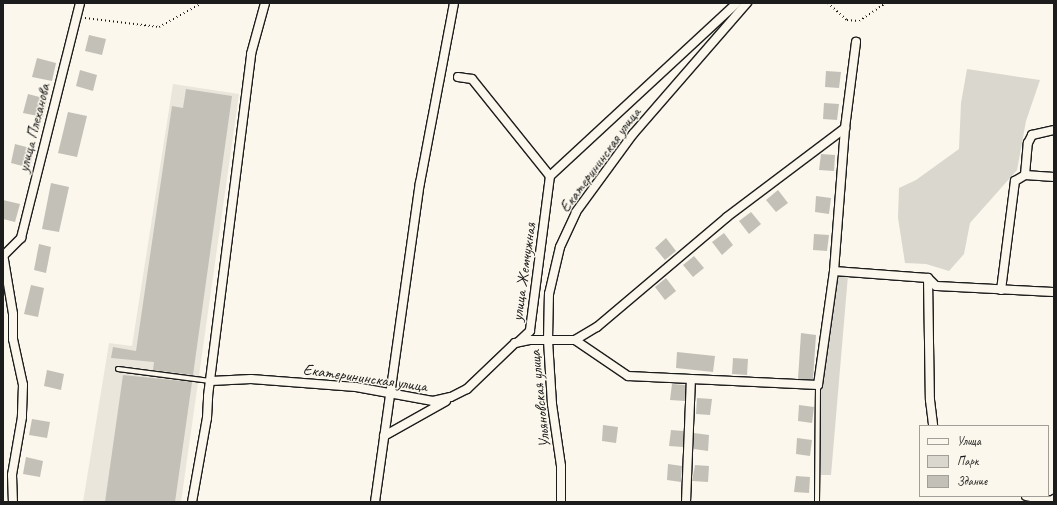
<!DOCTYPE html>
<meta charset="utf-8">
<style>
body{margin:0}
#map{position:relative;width:1057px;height:505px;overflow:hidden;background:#fbf7ec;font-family:Caveat,sans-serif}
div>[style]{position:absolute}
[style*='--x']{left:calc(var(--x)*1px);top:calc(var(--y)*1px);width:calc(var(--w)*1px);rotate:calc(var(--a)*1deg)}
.built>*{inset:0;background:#eae6dc}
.green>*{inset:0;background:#dad7ce}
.building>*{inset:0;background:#c3c0b8}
.path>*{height:1.5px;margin-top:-0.75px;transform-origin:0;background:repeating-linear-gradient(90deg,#1c1c1c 0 1px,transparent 0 4px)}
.roads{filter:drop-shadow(1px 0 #1c1c1c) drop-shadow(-1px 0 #1c1c1c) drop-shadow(0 1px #1c1c1c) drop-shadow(0 -1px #1c1c1c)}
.service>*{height:4px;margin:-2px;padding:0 2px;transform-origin:2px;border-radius:2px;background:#fbf7ec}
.minor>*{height:8px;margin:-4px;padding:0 4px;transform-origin:4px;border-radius:4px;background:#fbf7ec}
span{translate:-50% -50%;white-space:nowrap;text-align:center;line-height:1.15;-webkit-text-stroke:3px #fbf7ec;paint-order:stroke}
.street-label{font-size:16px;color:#1c1c1c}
.frame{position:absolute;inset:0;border:4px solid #1c1c1c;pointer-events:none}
.legend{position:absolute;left:919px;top:425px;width:130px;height:72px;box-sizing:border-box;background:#fbf7ec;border:1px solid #a29f99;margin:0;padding:5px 7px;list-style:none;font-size:12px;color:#1c1c1c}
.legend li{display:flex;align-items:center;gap:8px;height:20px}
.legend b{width:20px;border:1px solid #a29f99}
</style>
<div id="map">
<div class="built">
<div style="clip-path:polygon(173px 84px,239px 94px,181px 502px,83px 502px,109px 343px,132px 346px)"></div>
</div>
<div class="green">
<div style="clip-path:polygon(967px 69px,1040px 80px,1026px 121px,1017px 170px,970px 223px,964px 254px,949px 271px,926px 264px,905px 263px,898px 218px,899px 188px,916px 180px,959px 149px,961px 103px)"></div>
<div style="clip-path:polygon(836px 275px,848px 275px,831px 475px,821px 475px,818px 385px)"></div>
</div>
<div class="building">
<div style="clip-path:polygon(89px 35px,106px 39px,102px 55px,85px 51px)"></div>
<div style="clip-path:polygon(37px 58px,56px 63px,52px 81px,32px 77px)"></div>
<div style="clip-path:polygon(80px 70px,97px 75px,93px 91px,76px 86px)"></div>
<div style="clip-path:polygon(826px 71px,841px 72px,839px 88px,825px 87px)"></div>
<div style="clip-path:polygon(186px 89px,232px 96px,193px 375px,153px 370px,154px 362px,111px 358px,113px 347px,136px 351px,172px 106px,183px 108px)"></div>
<div style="clip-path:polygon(28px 94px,47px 99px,43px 117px,23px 113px)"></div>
<div style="clip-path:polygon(824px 103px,839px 104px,837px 120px,823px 119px)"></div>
<div style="clip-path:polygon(68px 112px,87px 116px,77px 157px,58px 153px)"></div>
<div style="clip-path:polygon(15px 144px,34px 149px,30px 168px,11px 163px)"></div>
<div style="clip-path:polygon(821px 154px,835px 155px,834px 171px,819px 170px)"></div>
<div style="clip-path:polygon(51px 183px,69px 187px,59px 232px,42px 229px)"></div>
<div style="clip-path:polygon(778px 190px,788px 203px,776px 212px,766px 200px)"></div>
<div style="clip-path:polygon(816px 196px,831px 198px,829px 214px,815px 212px)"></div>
<div style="clip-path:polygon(3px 200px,20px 204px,15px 222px,3px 219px)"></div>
<div style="clip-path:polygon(751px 212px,761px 224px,749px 234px,739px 221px)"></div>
<div style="clip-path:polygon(724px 233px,733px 245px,722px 255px,712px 242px)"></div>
<div style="clip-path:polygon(814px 234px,829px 235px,827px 251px,813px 250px)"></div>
<div style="clip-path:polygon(666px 238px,676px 251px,665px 260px,655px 248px)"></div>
<div style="clip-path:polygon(39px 244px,51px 247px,46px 273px,34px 270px)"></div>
<div style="clip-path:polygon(694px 256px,704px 268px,693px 277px,683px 265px)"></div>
<div style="clip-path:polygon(666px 278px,676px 291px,665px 300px,655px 287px)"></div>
<div style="clip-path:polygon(31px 285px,44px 288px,38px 317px,24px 314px)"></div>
<div style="clip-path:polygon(801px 333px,816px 335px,813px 379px,798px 379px)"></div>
<div style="clip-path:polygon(677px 352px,715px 356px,713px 372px,676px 368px)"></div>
<div style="clip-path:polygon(733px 358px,748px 359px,747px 375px,732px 374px)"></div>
<div style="clip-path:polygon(47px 370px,64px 374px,61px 390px,44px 386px)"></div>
<div style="clip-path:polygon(123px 375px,192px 382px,175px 502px,105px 502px)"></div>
<div style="clip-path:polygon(672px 384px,685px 385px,685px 401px,670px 400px)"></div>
<div style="clip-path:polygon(697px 398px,712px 399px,710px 415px,696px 414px)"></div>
<div style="clip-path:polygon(799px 405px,814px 407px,812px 423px,798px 421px)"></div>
<div style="clip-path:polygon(32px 419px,50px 422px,47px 438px,29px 435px)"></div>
<div style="clip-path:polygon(603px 425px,618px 427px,616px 443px,602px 441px)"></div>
<div style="clip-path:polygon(671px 430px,683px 431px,683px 447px,669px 446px)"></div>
<div style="clip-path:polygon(694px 433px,709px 435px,708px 451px,694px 449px)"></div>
<div style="clip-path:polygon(797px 438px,812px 440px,810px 456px,796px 454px)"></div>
<div style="clip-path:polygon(26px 457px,43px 461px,40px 477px,23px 474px)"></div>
<div style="clip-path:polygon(668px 464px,682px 466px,681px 482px,667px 480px)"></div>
<div style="clip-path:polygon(695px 465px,709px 466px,708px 482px,692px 481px)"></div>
<div style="clip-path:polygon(796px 476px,810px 477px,809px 493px,794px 492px)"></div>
</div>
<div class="path">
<div style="--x:828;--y:3;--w:25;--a:42"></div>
<div style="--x:847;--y:20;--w:12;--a:5"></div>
<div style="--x:859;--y:21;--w:32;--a:-34"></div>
<div style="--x:85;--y:18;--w:75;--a:6.9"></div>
<div style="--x:159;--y:27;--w:49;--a:-29.2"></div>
</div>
<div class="roads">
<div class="service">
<div style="--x:118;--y:369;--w:93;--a:7.4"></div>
<div style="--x:817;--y:502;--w:117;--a:-89.5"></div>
</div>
<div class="minor">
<div style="--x:458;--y:77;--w:14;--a:8"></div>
<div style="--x:472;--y:79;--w:124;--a:51.2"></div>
<div style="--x:550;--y:176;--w:156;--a:97.4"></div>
<div style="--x:530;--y:331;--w:16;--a:137"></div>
<div style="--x:1025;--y:175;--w:32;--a:-85"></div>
<div style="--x:1028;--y:143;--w:9;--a:-63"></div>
<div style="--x:1032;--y:135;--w:23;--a:-13"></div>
<div style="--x:550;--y:176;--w:255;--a:-42.8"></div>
<div style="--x:3;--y:254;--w:61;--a:80.5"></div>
<div style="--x:13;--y:314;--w:25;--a:90"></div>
<div style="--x:13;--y:339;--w:47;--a:77.7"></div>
<div style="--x:23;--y:385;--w:32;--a:92"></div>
<div style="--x:22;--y:417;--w:59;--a:99.8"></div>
<div style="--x:12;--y:475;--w:27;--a:88"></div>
<div style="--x:5;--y:254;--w:23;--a:-45"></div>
<div style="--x:21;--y:238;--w:242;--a:-75.9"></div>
<div style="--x:834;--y:271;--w:143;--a:-85.6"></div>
<div style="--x:845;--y:128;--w:87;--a:-82.7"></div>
<div style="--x:928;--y:278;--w:122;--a:89.1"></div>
<div style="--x:930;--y:400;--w:26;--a:83"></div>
<div style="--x:1001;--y:290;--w:110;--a:-82.7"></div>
<div style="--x:1015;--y:181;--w:12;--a:-31"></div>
<div style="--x:1025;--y:175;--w:29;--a:4"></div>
<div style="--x:575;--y:340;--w:26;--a:-31"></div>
<div style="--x:597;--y:327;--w:170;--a:-40.2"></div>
<div style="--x:727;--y:217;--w:148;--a:-37"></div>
<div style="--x:211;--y:381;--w:40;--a:-2.9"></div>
<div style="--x:251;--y:379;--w:105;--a:4.4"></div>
<div style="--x:356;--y:387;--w:78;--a:10.3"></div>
<div style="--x:433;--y:401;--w:18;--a:-13"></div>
<div style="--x:451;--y:397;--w:18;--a:-27"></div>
<div style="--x:467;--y:389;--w:66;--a:-43.8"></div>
<div style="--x:515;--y:343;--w:16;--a:-11"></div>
<div style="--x:531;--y:340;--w:44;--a:0"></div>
<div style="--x:575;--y:340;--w:64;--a:34.2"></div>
<div style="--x:628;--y:376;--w:190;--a:2.7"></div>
<div style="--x:818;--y:385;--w:115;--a:-82"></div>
<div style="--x:834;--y:271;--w:94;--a:4.3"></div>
<div style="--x:928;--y:278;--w:11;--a:45"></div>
<div style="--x:936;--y:286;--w:118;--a:2.9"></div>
<div style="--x:384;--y:436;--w:71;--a:-29.4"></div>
<div style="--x:1026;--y:496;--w:25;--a:11"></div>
<div style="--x:1051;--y:501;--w:4;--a:-34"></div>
<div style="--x:192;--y:502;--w:85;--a:-79.9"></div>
<div style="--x:207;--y:418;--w:22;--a:-87"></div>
<div style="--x:208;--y:396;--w:345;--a:-82.8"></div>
<div style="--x:251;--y:54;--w:53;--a:-74.6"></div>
<div style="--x:375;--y:502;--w:322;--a:-82"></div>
<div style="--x:420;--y:183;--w:183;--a:-79.3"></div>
<div style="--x:561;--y:502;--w:36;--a:-90"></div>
<div style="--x:561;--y:466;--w:63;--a:-98.3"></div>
<div style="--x:552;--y:404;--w:64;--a:-93.6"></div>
<div style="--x:548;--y:340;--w:46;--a:-88.8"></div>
<div style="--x:549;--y:294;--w:48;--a:-76.8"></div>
<div style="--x:560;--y:247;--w:38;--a:-65"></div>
<div style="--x:576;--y:212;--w:97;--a:-53.8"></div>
<div style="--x:633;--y:134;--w:174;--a:-49"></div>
<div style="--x:686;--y:502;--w:123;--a:-87.7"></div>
</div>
</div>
<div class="street-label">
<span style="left:34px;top:128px;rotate:-76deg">улица Плеханова</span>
<span style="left:600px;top:160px;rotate:-54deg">Екатерининская улица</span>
<span style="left:524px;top:272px;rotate:-82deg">улица Жемчужная</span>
<span style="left:365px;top:378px;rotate:8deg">Екатерининская улица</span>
<span style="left:540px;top:399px;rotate:-96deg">Ульяновская улица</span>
</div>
<div class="frame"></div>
<ul class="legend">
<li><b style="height:5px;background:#fbf7ec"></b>Улица</li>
<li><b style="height:11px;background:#dad7ce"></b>Парк</li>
<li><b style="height:11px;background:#c3c0b8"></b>Здание</li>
</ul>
</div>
